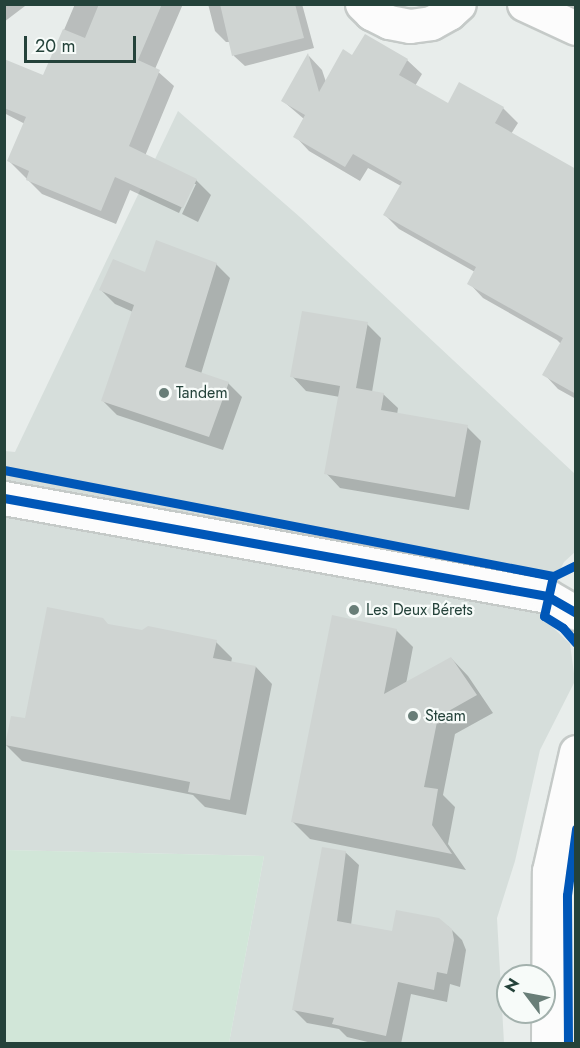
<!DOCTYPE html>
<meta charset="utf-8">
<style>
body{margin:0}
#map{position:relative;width:580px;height:1048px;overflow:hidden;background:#e8edeb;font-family:Jost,sans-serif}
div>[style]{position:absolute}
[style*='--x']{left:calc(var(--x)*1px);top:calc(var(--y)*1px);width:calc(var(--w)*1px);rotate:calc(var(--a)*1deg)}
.built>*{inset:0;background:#d6dedb}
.green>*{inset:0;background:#d1e6d8}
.shadow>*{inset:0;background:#0003}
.building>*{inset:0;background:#cfd4d2}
.roads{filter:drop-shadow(2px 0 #c5cac8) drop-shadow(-2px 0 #c5cac8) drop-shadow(0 2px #c5cac8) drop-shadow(0 -2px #c5cac8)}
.minor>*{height:33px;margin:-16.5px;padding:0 16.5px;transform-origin:16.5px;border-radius:16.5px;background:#fcfcfc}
.cycleway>*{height:9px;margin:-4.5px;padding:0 4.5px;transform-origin:4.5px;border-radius:4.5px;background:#0057b8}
.dots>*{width:16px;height:16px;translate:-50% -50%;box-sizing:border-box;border:3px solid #f7fbf9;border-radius:50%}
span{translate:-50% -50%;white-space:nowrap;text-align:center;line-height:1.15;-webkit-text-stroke:4.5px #f7fbf9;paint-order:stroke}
.poi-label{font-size:16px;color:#24423a}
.left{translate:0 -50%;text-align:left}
.frame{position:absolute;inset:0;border:6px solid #24423a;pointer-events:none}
.north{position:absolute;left:496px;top:964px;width:60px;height:60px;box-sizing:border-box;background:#f7fbf9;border:2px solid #a3b1ad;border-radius:50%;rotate:302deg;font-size:16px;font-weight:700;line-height:24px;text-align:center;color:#24423a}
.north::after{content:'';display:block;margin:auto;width:21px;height:27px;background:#697e78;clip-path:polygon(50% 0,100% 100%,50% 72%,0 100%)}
.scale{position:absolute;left:24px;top:36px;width:112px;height:27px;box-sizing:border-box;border:3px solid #24423a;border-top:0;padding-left:8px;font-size:18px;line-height:21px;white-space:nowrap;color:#24423a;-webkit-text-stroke:4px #f7fbf9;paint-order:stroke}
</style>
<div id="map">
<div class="built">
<div style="clip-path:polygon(178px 111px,301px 218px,575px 474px,575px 552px,564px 562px,538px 613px,570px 644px,575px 681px,540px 750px,515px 861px,497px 918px,504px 1043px,229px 1043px,264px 856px,5px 850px,5px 451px,15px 452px)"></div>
</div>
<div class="green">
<div style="clip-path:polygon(5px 850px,264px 856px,229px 1043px,5px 1043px)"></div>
</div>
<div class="shadow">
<div style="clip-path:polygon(4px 4px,25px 4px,25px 6px,4px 22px)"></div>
<div style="clip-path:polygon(75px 4px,183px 4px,155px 69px,174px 86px,145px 156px,196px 180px,211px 195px,198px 222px,182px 214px,196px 184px,193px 184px,179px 213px,130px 190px,116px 224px,42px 194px,9px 161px,25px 124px,4px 113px,4px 78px,44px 77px)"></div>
<div style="clip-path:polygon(208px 4px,302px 4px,314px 48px,245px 66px,234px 56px,231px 42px,226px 42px,215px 31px)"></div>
<div style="clip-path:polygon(309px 56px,322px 70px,326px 82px,353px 57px,407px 60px,422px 74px,415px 86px,449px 105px,503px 108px,518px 123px,511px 134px,576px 247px,576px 399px,558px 389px,544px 374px,561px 344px,557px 340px,483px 298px,469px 283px,475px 272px,399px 229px,385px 215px,401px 186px,368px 168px,360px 181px,309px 151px,295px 136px,304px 119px,283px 101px)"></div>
<div style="clip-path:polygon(216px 264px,230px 278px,201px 374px,228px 383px,242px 397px,223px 450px,117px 415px,103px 401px,133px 312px,115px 304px,101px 290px,146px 274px)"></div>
<div style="clip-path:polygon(367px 324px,381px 338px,372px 392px,383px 394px,398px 408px,397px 415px,467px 427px,481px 441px,469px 510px,340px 488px,326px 473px,340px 397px,306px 391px,292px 376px)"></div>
<div style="clip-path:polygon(109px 626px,216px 642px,232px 658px,231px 663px,256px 667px,272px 684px,246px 815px,205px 807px,193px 795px,22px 761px,6px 745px)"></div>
<div style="clip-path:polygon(396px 630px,413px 647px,406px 684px,451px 658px,468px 676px,493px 713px,455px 734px,443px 795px,455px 807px,448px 844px,466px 870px,310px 839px,293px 822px)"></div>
<div style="clip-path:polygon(345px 852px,359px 865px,351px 925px,394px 933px,448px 926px,462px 940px,466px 950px,460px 987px,450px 984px,447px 1002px,411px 994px,401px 1044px,376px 1044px,347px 1037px,339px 1029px,307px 1023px,294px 1010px)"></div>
</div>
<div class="building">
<div style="clip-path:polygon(99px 4px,162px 4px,138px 60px,160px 70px,129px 146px,197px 179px,183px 208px,115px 177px,101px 211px,26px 180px,29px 171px,7px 161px,26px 117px,4px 108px,4px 59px,43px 75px,63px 29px,85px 38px)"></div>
<div style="clip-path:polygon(220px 4px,295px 4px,304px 38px,232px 56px)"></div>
<div style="clip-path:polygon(365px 34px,408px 59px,399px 75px,448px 103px,459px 82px,504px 107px,495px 123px,576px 169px,576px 394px,542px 375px,563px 338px,467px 284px,476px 267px,383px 215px,402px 182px,353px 154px,345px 167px,293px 137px,305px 115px,281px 101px,308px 53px,319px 92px,343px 49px,352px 55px)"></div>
<div style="clip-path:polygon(156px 240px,217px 263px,185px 367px,229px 382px,209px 437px,101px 401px,134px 305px,99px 290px,113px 259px,145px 272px)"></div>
<div style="clip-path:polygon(302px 311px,368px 322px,356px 388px,384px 393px,381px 410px,468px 425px,455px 497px,324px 474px,340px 386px,290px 377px)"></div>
<div style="clip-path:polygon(47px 607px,103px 618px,108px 624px,142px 630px,148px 626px,217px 640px,213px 658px,256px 666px,230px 800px,188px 792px,190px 782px,5px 745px,11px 716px,25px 718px)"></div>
<div style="clip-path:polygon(332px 615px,397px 629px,384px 694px,451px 657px,477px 695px,438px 717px,424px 787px,438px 789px,432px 825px,452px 854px,291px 822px)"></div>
<div style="clip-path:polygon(322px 847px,346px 851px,337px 921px,392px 931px,396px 910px,439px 918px,452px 929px,454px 940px,447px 974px,437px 972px,434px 990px,398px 982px,386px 1036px,332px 1024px,334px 1018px,292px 1010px)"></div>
</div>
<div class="roads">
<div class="minor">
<div style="--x:362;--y:4;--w:13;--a:45"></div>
<div style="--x:371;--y:13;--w:20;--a:27"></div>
<div style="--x:389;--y:22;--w:21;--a:11"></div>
<div style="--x:410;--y:26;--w:21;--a:-8"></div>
<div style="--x:431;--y:23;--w:21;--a:-29"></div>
<div style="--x:449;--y:13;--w:13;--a:-42"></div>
<div style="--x:524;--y:4;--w:57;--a:24.8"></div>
<div style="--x:4;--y:498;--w:552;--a:10.23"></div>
<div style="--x:547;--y:596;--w:34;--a:30"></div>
<div style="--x:548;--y:1044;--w:173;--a:-89.7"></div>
<div style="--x:549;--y:871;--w:122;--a:-77.2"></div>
</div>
</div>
<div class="cycleway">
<div style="--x:4;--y:470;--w:559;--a:10.93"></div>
<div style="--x:4;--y:498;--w:552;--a:10.23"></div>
<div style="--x:547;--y:596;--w:34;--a:30"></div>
<div style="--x:576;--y:565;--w:25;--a:154"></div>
<div style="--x:553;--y:576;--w:41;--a:102.7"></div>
<div style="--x:544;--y:616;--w:22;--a:32"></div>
<div style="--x:563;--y:628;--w:20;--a:49"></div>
<div style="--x:568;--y:1044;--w:149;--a:-90.4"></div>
<div style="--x:567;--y:895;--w:67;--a:-82.2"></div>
</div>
<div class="dots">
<div style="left:164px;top:393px;background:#697e78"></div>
<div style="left:354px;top:610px;background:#697e78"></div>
<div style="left:413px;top:716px;background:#697e78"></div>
</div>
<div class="poi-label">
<span class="left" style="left:176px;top:393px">Tandem</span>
<span class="left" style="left:366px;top:610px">Les Deux Bérets</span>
<span class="left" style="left:425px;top:716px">Steam</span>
</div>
<div class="frame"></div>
<div class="north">N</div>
<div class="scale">20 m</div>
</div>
